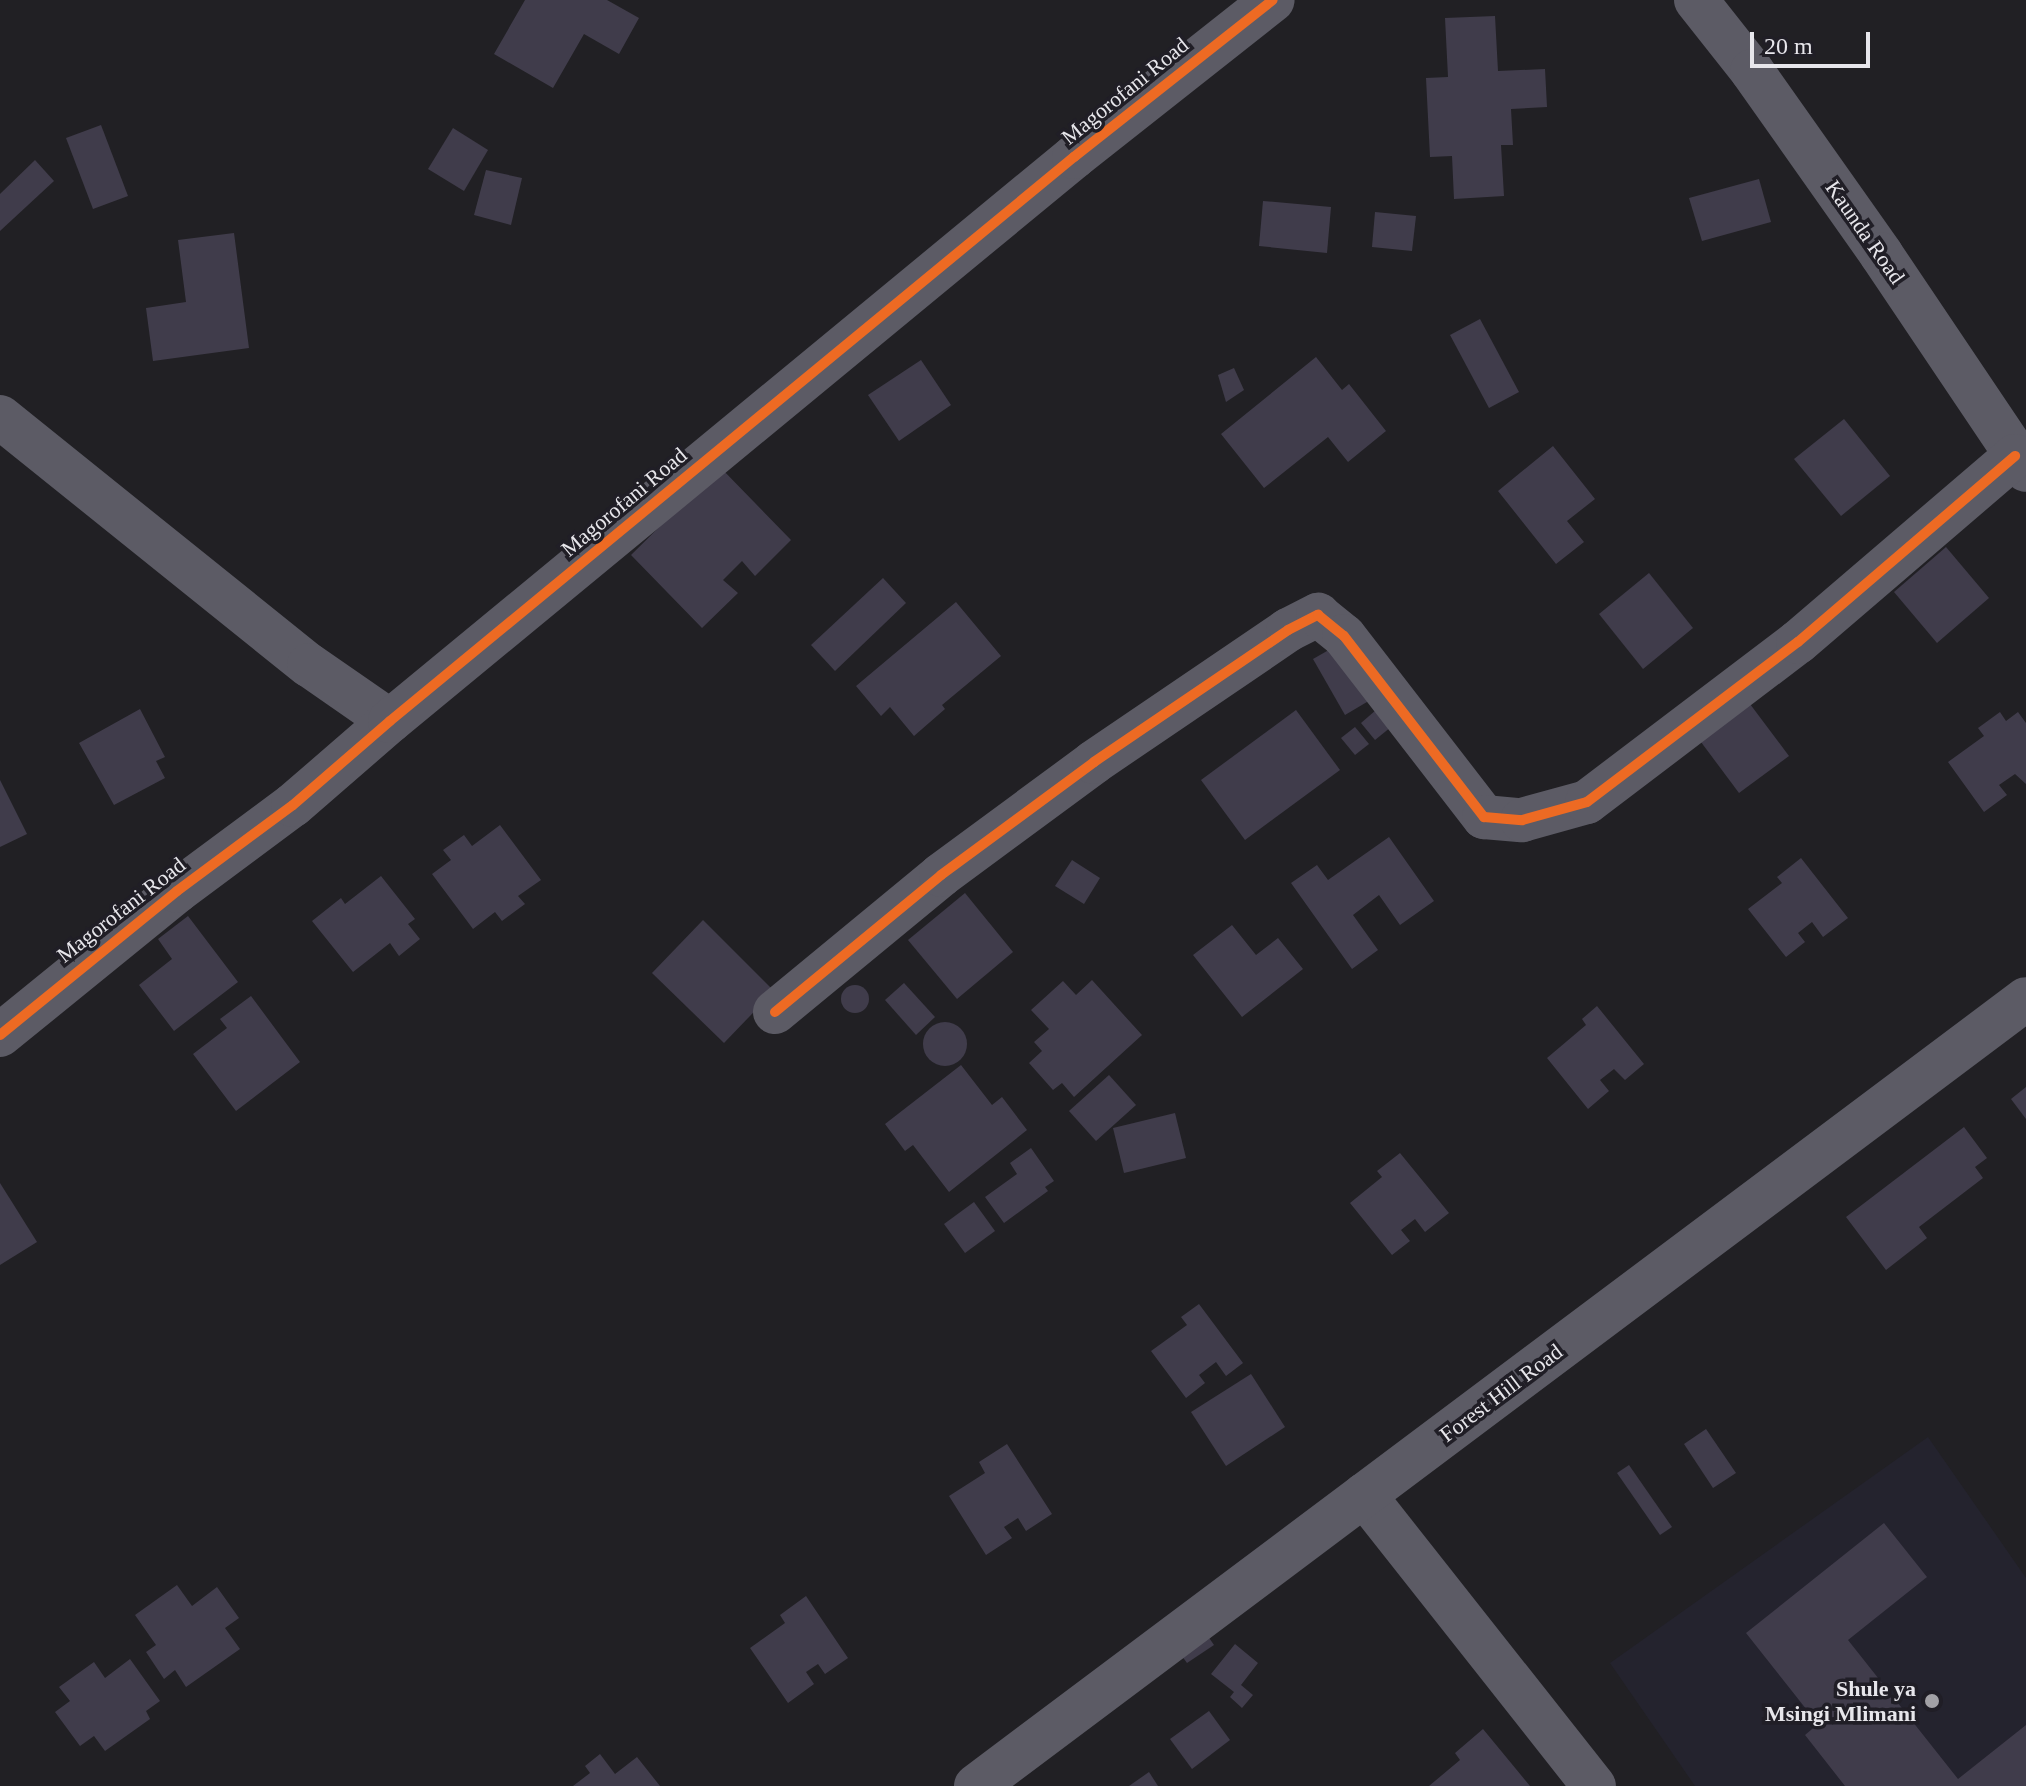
<!DOCTYPE html>
<style>
body{margin:0}
#map{position:relative;width:2026px;height:1786px;overflow:hidden;background:#212024;font-family:Georgia,serif}
div>[style]{position:absolute}
[style*='--x']{left:calc(var(--x)*1px);top:calc(var(--y)*1px);width:calc(var(--w)*1px);rotate:calc(var(--a)*1deg)}
.built>*{inset:0;background:#24232e}
.building>*{inset:0;background:#403c4b}
.round{border-radius:50%}
.minor>*{height:44px;margin:-22px;padding:0 22px;transform-origin:22px;border-radius:22px;background:#5c5b65}
.cycleway>*{height:10px;margin:-5px;padding:0 5px;transform-origin:5px;border-radius:5px;background:#ed6a23}
.dots>*{width:22px;height:22px;translate:-50% -50%;box-sizing:border-box;border:4px solid #201e26;border-radius:50%}
span{translate:-50% -50%;white-space:nowrap;text-align:center;line-height:1.15;-webkit-text-stroke:7px #201e26;paint-order:stroke}
.street-label{font-size:22px;color:#e7e6eb}
.poi-label{font-size:22px;color:#e7e6eb;font-weight:700}
.right{translate:-100% -50%;text-align:right}
.scale{position:absolute;left:1750px;top:32px;width:120px;height:36px;box-sizing:border-box;border:4px solid #e7e6eb;border-top:0;padding-left:10px;font-size:24px;line-height:28px;white-space:nowrap;color:#e7e6eb;-webkit-text-stroke:6px #201e26;paint-order:stroke}
</style>
<div id="map">
<div class="built">
<div style="clip-path:polygon(1928px 1437px,2026px 1578px,2026px 1786px,1695px 1786px,1610px 1663px)"></div>
</div>
<div class="building">
<div style="clip-path:polygon(525px 0,607px 0,639px 18px,619px 54px,584px 34px,553px 88px,494px 54px)"></div>
<div style="clip-path:polygon(1495px 16px,1498px 71px,1545px 69px,1547px 107px,1511px 109px,1513px 145px,1501px 145px,1504px 196px,1454px 199px,1452px 156px,1430px 157px,1426px 78px,1448px 77px,1445px 18px)"></div>
<div style="clip-path:polygon(101px 125px,128px 196px,93px 209px,66px 138px)"></div>
<div style="clip-path:polygon(453px 128px,488px 150px,464px 191px,428px 169px)"></div>
<div style="clip-path:polygon(35px 160px,54px 181px,0 231px,0 194px)"></div>
<div style="clip-path:polygon(486px 170px,522px 178px,511px 225px,474px 215px)"></div>
<div style="clip-path:polygon(1759px 179px,1771px 222px,1702px 241px,1689px 198px)"></div>
<div style="clip-path:polygon(1263px 201px,1331px 207px,1327px 253px,1259px 246px)"></div>
<div style="clip-path:polygon(1375px 212px,1416px 216px,1412px 251px,1372px 247px)"></div>
<div style="clip-path:polygon(234px 233px,249px 348px,153px 361px,146px 308px,186px 302px,178px 240px)"></div>
<div style="clip-path:polygon(1480px 319px,1519px 392px,1489px 408px,1450px 335px)"></div>
<div style="clip-path:polygon(1316px 357px,1342px 390px,1349px 384px,1386px 431px,1348px 462px,1328px 437px,1264px 488px,1221px 434px)"></div>
<div style="clip-path:polygon(921px 360px,951px 405px,899px 441px,868px 395px)"></div>
<div style="clip-path:polygon(1234px 368px,1244px 390px,1226px 402px,1218px 375px)"></div>
<div style="clip-path:polygon(1844px 419px,1890px 476px,1841px 516px,1794px 459px)"></div>
<div style="clip-path:polygon(1553px 446px,1595px 499px,1567px 521px,1584px 542px,1556px 564px,1498px 491px)"></div>
<div style="clip-path:polygon(720px 467px,791px 540px,755px 576px,742px 561px,723px 580px,738px 593px,702px 628px,631px 555px)"></div>
<div style="clip-path:polygon(1946px 547px,1989px 598px,1937px 643px,1894px 592px)"></div>
<div style="clip-path:polygon(1649px 573px,1693px 628px,1643px 669px,1599px 614px)"></div>
<div style="clip-path:polygon(883px 578px,906px 603px,835px 671px,811px 645px)"></div>
<div style="clip-path:polygon(956px 602px,1001px 656px,942px 705px,945px 709px,914px 736px,890px 707px,881px 716px,856px 686px)"></div>
<div style="clip-path:polygon(1341px 643px,1372px 699px,1345px 715px,1313px 659px)"></div>
<div style="clip-path:polygon(1747px 700px,1789px 756px,1739px 793px,1698px 738px)"></div>
<div style="clip-path:polygon(140px 709px,165px 757px,156px 761px,165px 778px,114px 805px,79px 743px)"></div>
<div style="clip-path:polygon(1296px 710px,1340px 770px,1245px 840px,1201px 780px)"></div>
<div style="clip-path:polygon(1376px 710px,1391px 727px,1375px 740px,1361px 723px)"></div>
<div style="clip-path:polygon(2000px 712px,2006px 721px,2018px 712px,2026px 723px,2026px 784px,2015px 774px,1999px 785px,2007px 795px,1984px 812px,1948px 762px,1984px 736px,1978px 728px)"></div>
<div style="clip-path:polygon(1355px 727px,1369px 744px,1355px 755px,1341px 738px)"></div>
<div style="clip-path:polygon(0 780px,27px 834px,0 847px)"></div>
<div style="clip-path:polygon(500px 825px,541px 880px,518px 896px,525px 904px,502px 921px,495px 912px,473px 929px,432px 874px,451px 860px,443px 850px,464px 835px,472px 846px)"></div>
<div style="clip-path:polygon(1389px 837px,1434px 901px,1400px 925px,1379px 895px,1353px 915px,1378px 950px,1352px 969px,1291px 883px,1317px 865px,1328px 880px)"></div>
<div style="clip-path:polygon(1801px 858px,1848px 918px,1823px 937px,1812px 922px,1798px 933px,1805px 942px,1786px 957px,1748px 909px,1782px 883px,1777px 877px)"></div>
<div style="clip-path:polygon(1072px 860px,1100px 878px,1084px 904px,1055px 886px)"></div>
<div style="clip-path:polygon(381px 876px,415px 919px,408px 924px,420px 939px,399px 956px,390px 943px,353px 972px,312px 921px,341px 898px,345px 904px)"></div>
<div style="clip-path:polygon(965px 893px,1013px 952px,957px 999px,908px 940px)"></div>
<div style="clip-path:polygon(188px 916px,238px 982px,174px 1031px,139px 985px,172px 959px,158px 939px)"></div>
<div style="clip-path:polygon(703px 920px,774px 991px,724px 1043px,652px 973px)"></div>
<div style="clip-path:polygon(1232px 925px,1256px 955px,1278px 938px,1303px 969px,1242px 1017px,1193px 955px)"></div>
<div style="clip-path:polygon(1092px 980px,1142px 1035px,1074px 1097px,1062px 1083px,1053px 1090px,1029px 1063px,1042px 1051px,1034px 1042px,1049px 1029px,1031px 1010px,1063px 981px,1076px 995px)"></div>
<div style="clip-path:polygon(904px 983px,935px 1017px,916px 1035px,885px 1000px)"></div>
<div class="round" style="left:841px;top:985px;width:28px;height:28px"></div>
<div style="clip-path:polygon(251px 996px,300px 1062px,236px 1111px,193px 1054px,227px 1028px,220px 1019px)"></div>
<div style="clip-path:polygon(1597px 1006px,1644px 1064px,1625px 1080px,1614px 1069px,1600px 1080px,1609px 1091px,1588px 1109px,1547px 1058px,1586px 1025px,1582px 1019px)"></div>
<div class="round" style="left:923px;top:1022px;width:44px;height:44px"></div>
<div style="clip-path:polygon(961px 1065px,992px 1105px,1002px 1097px,1027px 1130px,949px 1192px,913px 1145px,905px 1151px,885px 1124px)"></div>
<div style="clip-path:polygon(1109px 1075px,1136px 1105px,1096px 1141px,1069px 1111px)"></div>
<div style="clip-path:polygon(2026px 1087px,2026px 1119px,2011px 1099px)"></div>
<div style="clip-path:polygon(1175px 1113px,1186px 1158px,1124px 1173px,1113px 1128px)"></div>
<div style="clip-path:polygon(1964px 1127px,1987px 1158px,1975px 1167px,1983px 1178px,1919px 1227px,1927px 1238px,1886px 1270px,1846px 1217px)"></div>
<div style="clip-path:polygon(1031px 1148px,1054px 1181px,1045px 1187px,1048px 1191px,1004px 1223px,985px 1197px,1017px 1174px,1010px 1163px)"></div>
<div style="clip-path:polygon(1400px 1153px,1449px 1213px,1425px 1232px,1415px 1219px,1401px 1230px,1410px 1241px,1392px 1255px,1350px 1203px,1382px 1177px,1377px 1171px)"></div>
<div style="clip-path:polygon(0 1183px,37px 1242px,0 1265px)"></div>
<div style="clip-path:polygon(974px 1202px,995px 1231px,965px 1253px,944px 1224px)"></div>
<div style="clip-path:polygon(1199px 1304px,1243px 1363px,1226px 1376px,1216px 1362px,1199px 1375px,1205px 1383px,1186px 1398px,1151px 1351px,1187px 1325px,1181px 1317px)"></div>
<div style="clip-path:polygon(1251px 1374px,1285px 1427px,1226px 1466px,1191px 1412px)"></div>
<div style="clip-path:polygon(1706px 1429px,1736px 1473px,1713px 1488px,1684px 1444px)"></div>
<div style="clip-path:polygon(1007px 1444px,1052px 1514px,1026px 1531px,1018px 1518px,1004px 1527px,1012px 1538px,986px 1555px,949px 1496px,985px 1473px,979px 1462px)"></div>
<div style="clip-path:polygon(1629px 1465px,1672px 1527px,1660px 1535px,1617px 1473px)"></div>
<div style="clip-path:polygon(1884px 1523px,1927px 1577px,1848px 1640px,1958px 1779px,2026px 1725px,2026px 1786px,1845px 1786px,1805px 1735px,1818px 1724px,1746px 1633px)"></div>
<div style="clip-path:polygon(177px 1585px,192px 1606px,217px 1587px,239px 1618px,225px 1628px,240px 1649px,186px 1687px,175px 1670px,164px 1679px,146px 1652px,156px 1645px,135px 1615px)"></div>
<div style="clip-path:polygon(806px 1596px,848px 1658px,825px 1674px,818px 1664px,806px 1672px,814px 1684px,788px 1703px,750px 1648px,785px 1623px,780px 1615px)"></div>
<div style="clip-path:polygon(1203px 1629px,1214px 1645px,1187px 1663px,1176px 1648px)"></div>
<div style="clip-path:polygon(1235px 1644px,1258px 1663px,1241px 1685px,1253px 1695px,1242px 1708px,1230px 1697px,1234px 1692px,1211px 1674px)"></div>
<div style="clip-path:polygon(130px 1659px,160px 1701px,146px 1711px,150px 1719px,105px 1751px,94px 1736px,80px 1746px,55px 1712px,70px 1701px,59px 1687px,94px 1662px,105px 1678px)"></div>
<div style="clip-path:polygon(1209px 1711px,1230px 1740px,1192px 1769px,1170px 1739px)"></div>
<div style="clip-path:polygon(1483px 1729px,1530px 1786px,1429px 1786px,1460px 1760px,1455px 1753px)"></div>
<div style="clip-path:polygon(600px 1754px,615px 1774px,637px 1757px,660px 1786px,573px 1786px,590px 1773px,585px 1766px)"></div>
<div style="clip-path:polygon(1149px 1772px,1158px 1786px,1129px 1786px)"></div>
</div>
<div class="minor">
<div style="--x:1696;--y:0;--w:90;--a:51.7"></div>
<div style="--x:1752;--y:71;--w:224;--a:54.8"></div>
<div style="--x:1881;--y:254;--w:260;--a:56.1"></div>
<div style="--x:0;--y:417;--w:396;--a:38.8"></div>
<div style="--x:309;--y:665;--w:98;--a:34.7"></div>
<div style="--x:775;--y:1012;--w:215;--a:-39.5"></div>
<div style="--x:941;--y:875;--w:190;--a:-36.4"></div>
<div style="--x:1094;--y:762;--w:235;--a:-34.2"></div>
<div style="--x:1288;--y:630;--w:34;--a:-27"></div>
<div style="--x:1318;--y:615;--w:33;--a:39"></div>
<div style="--x:1344;--y:636;--w:229;--a:52.3"></div>
<div style="--x:1484;--y:817;--w:38;--a:5"></div>
<div style="--x:1522;--y:820;--w:67;--a:-15.5"></div>
<div style="--x:1587;--y:802;--w:265;--a:-37.2"></div>
<div style="--x:1798;--y:642;--w:286;--a:-40.6"></div>
<div style="--x:0;--y:1035;--w:228;--a:-39.1"></div>
<div style="--x:177;--y:891;--w:144;--a:-36.6"></div>
<div style="--x:293;--y:805;--w:128;--a:-40.9"></div>
<div style="--x:390;--y:721;--w:887;--a:-39.51"></div>
<div style="--x:1074;--y:157;--w:253;--a:-38.3"></div>
<div style="--x:1364;--y:1495;--w:371;--a:51.7"></div>
<div style="--x:976;--y:1786;--w:1312;--a:-36.85"></div>
</div>
<div class="cycleway">
<div style="--x:775;--y:1012;--w:215;--a:-39.5"></div>
<div style="--x:941;--y:875;--w:190;--a:-36.4"></div>
<div style="--x:1094;--y:762;--w:235;--a:-34.2"></div>
<div style="--x:1288;--y:630;--w:34;--a:-27"></div>
<div style="--x:1318;--y:615;--w:33;--a:39"></div>
<div style="--x:1344;--y:636;--w:229;--a:52.3"></div>
<div style="--x:1484;--y:817;--w:38;--a:5"></div>
<div style="--x:1522;--y:820;--w:67;--a:-15.5"></div>
<div style="--x:1587;--y:802;--w:265;--a:-37.2"></div>
<div style="--x:1798;--y:642;--w:286;--a:-40.6"></div>
<div style="--x:0;--y:1035;--w:228;--a:-39.1"></div>
<div style="--x:177;--y:891;--w:144;--a:-36.6"></div>
<div style="--x:293;--y:805;--w:128;--a:-40.9"></div>
<div style="--x:390;--y:721;--w:887;--a:-39.51"></div>
<div style="--x:1074;--y:157;--w:253;--a:-38.3"></div>
</div>
<div class="dots">
<div style="left:1932px;top:1701px;background:#a2a1a5"></div>
</div>
<div class="street-label">
<span style="left:1125px;top:91px;rotate:-39deg">Magorofani Road</span>
<span style="left:1865px;top:232px;rotate:55deg">Kaunda Road</span>
<span style="left:624px;top:502px;rotate:-40deg">Magorofani Road</span>
<span style="left:121px;top:910px;rotate:-38deg">Magorofani Road</span>
<span style="left:1501px;top:1393px;rotate:-37deg">Forest Hill Road</span>
</div>
<div class="poi-label">
<span class="right" style="left:1916px;top:1701px">Shule ya<br>Msingi Mlimani</span>
</div>
<div class="scale">20 m</div>
</div>
